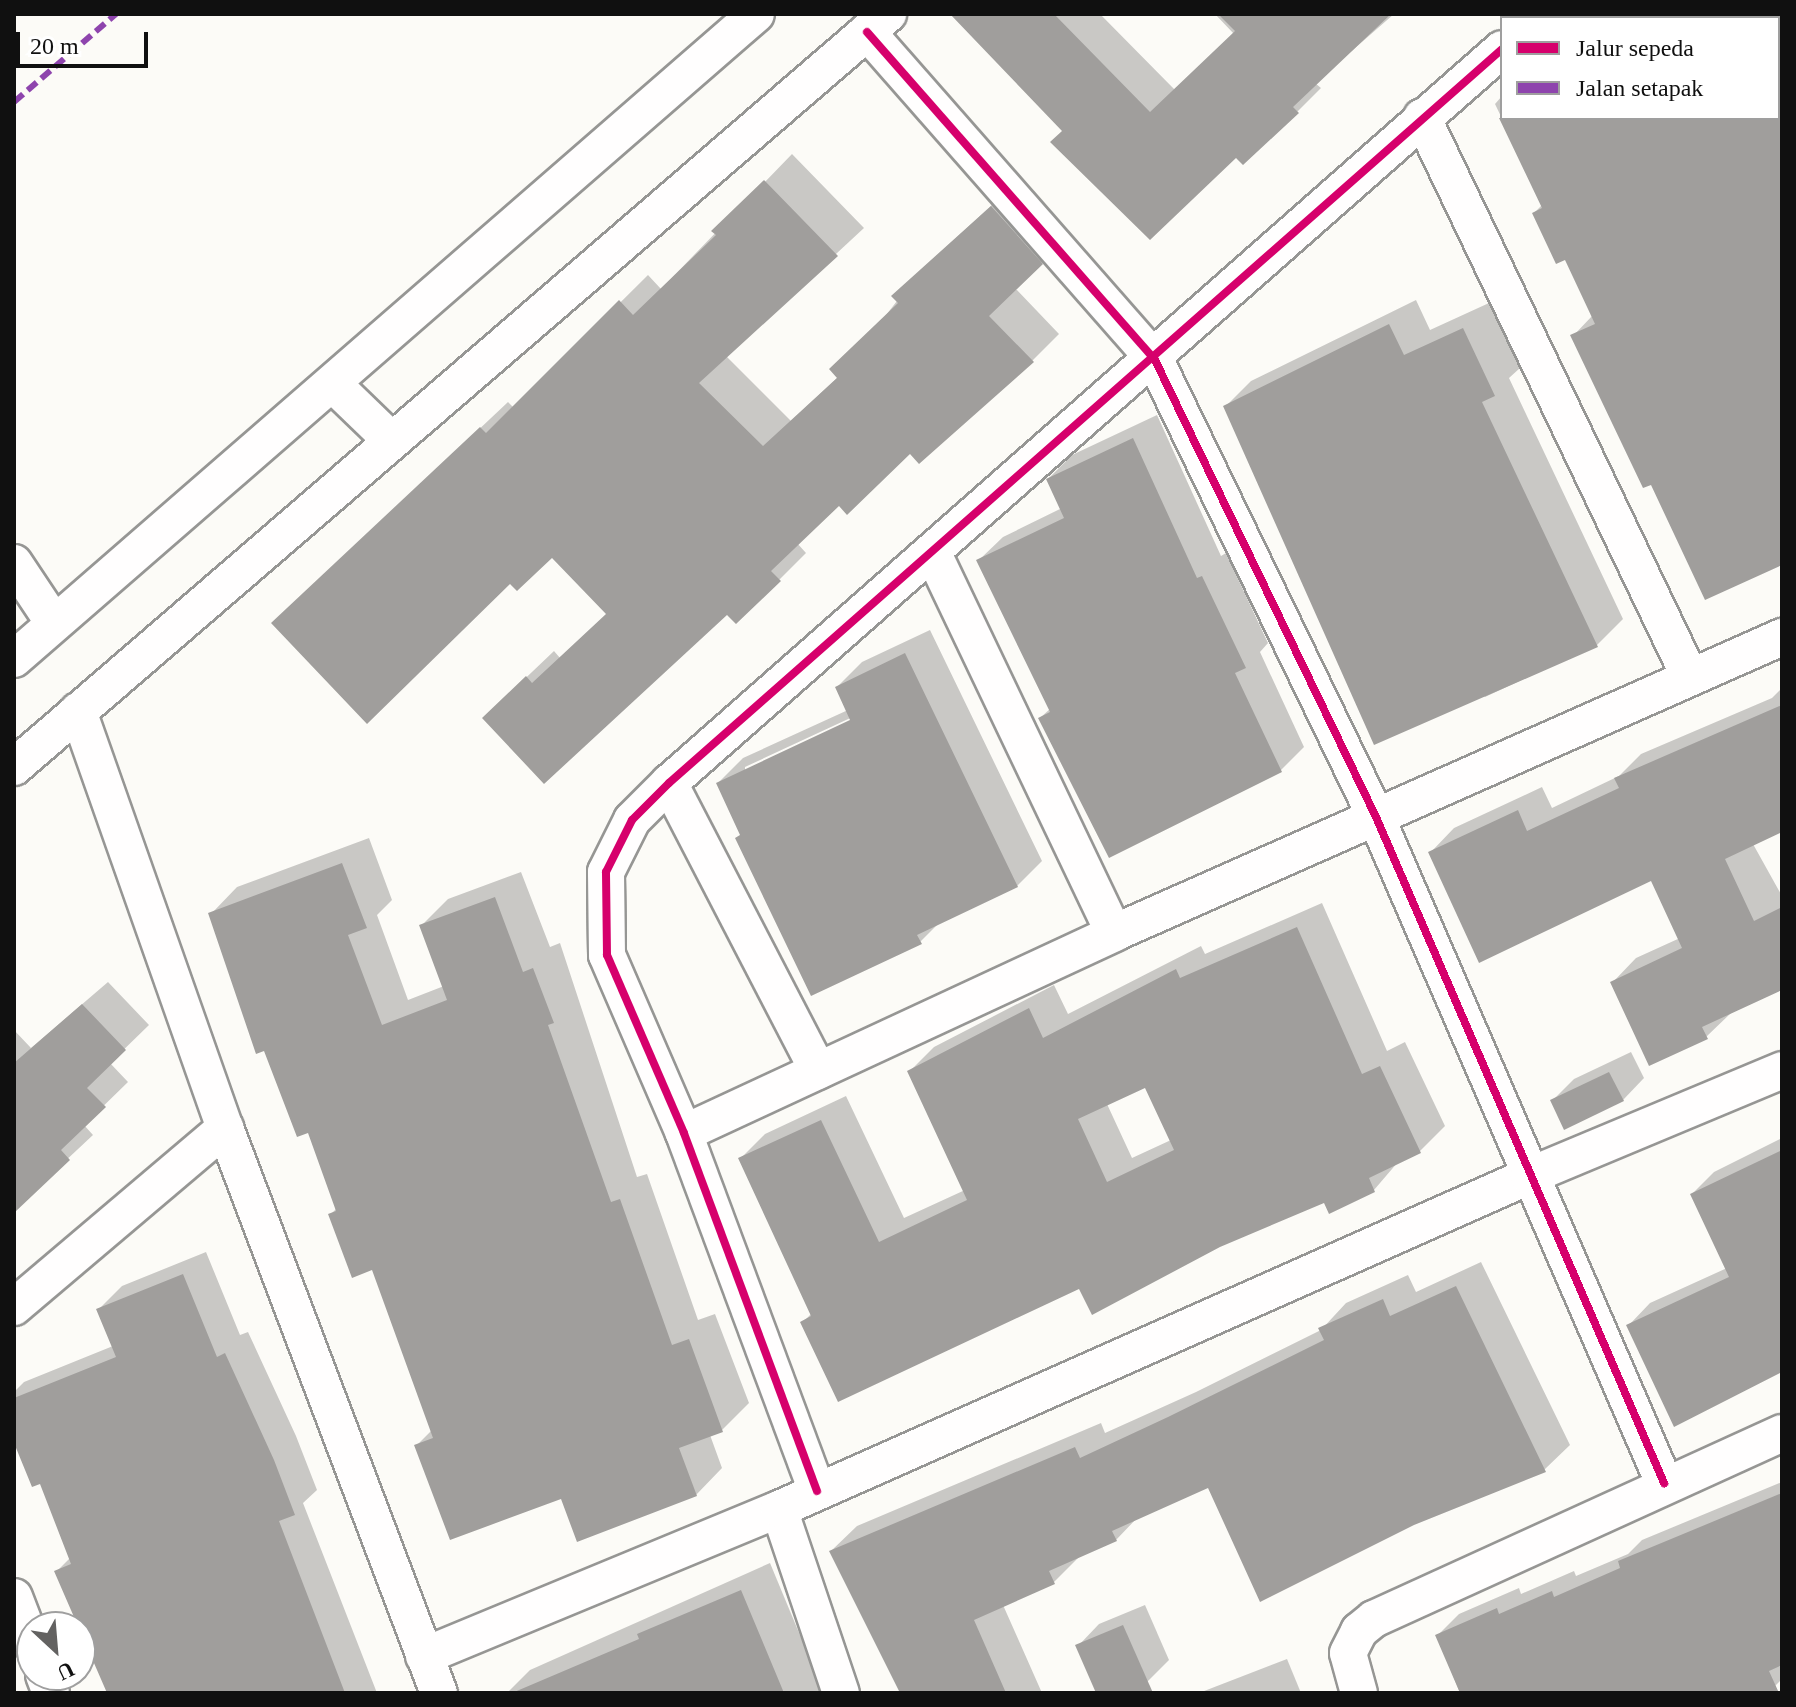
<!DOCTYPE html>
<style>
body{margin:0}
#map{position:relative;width:1796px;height:1707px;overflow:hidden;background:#fcfbf7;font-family:Georgia,serif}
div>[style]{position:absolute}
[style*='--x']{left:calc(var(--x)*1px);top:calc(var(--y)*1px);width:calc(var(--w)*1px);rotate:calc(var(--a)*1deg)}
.shadow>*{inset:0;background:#0003}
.building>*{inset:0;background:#a09e9c}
.roads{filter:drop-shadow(2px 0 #969694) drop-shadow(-2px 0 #969694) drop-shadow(0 2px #969694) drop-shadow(0 -2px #969694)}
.minor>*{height:36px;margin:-18px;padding:0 18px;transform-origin:18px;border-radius:18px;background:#fffefe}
.quiet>*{height:6px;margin-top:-3px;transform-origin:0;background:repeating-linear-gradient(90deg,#8e44ad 0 12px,transparent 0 18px)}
.cycleway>*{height:8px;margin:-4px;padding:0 4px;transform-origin:4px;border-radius:4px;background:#d6006c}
span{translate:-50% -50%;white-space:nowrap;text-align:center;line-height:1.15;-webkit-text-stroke:8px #fff;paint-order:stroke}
.frame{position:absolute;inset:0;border:16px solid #101010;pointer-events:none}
.legend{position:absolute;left:1500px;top:16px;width:280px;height:104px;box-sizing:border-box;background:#fff;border:2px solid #9f9f9f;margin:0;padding:10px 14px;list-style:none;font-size:24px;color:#101010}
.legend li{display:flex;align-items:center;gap:16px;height:40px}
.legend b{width:40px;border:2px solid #9f9f9f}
.north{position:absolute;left:16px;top:1611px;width:80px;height:80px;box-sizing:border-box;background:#fff;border:2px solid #9f9f9f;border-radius:50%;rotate:154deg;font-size:22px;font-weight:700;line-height:32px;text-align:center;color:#101010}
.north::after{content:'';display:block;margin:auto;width:28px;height:36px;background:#636261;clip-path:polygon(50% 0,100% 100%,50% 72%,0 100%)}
.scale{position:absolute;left:16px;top:32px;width:132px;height:36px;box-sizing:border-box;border:4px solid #101010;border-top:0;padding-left:10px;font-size:24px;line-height:28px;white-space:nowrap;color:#101010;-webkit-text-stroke:6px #fff;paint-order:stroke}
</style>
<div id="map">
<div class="shadow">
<div style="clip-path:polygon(969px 14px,1100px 14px,1175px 90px,1234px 34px,1215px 14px,1394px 14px,1315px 83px,1321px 88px,1297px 112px,1236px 155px,1064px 130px)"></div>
<div style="clip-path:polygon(1641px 14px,1768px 14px,1770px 18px,1643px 18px)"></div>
<div style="clip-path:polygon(1778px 35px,1782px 43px,1782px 563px,1652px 482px,1573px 336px,1593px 315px,1566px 257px,1534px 213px,1543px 204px,1495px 104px,1502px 96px,1502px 118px,1778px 118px)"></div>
<div style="clip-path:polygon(792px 154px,864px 228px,726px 356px,791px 421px,838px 377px,921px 270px,1019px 180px,1069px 236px,1015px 288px,1059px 334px,1032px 361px,839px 503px,797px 543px,806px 553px,779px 580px,727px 613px,511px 692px,554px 651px,560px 658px,608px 613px,552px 555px,510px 581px,301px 597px,508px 402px,514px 408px,648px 275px,661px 289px)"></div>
<div style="clip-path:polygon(1416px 300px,1430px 330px,1489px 303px,1520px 368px,1509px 378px,1623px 619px,1597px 645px,1485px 697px,1225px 407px,1251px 381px)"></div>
<div style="clip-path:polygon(1157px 415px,1221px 556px,1226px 553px,1268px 643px,1260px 652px,1304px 747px,1281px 770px,1040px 718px,1051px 708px,979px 560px,1003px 537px,1062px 508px,1048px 479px,1072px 455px)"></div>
<div style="clip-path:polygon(evenodd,930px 630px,1042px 861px,1017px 886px,941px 921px,920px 942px,742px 834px,718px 783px,743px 758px,848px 710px,837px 687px,862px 662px,930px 630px,859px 714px,860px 718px,745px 771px,745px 767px,859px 714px)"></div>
<div style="clip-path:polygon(1781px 689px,1782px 830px,1753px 844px,1782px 896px,1782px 988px,1731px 1013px,1706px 1037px,1612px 983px,1636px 958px,1680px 938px,1652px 878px,1430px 853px,1454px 828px,1542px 787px,1552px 808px,1619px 776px,1641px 754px,1772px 698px)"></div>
<div style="clip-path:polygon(369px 838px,392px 900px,377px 915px,408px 1000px,444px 986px,421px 926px,448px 899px,521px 872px,550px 947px,560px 943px,637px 1177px,647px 1174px,698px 1320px,715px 1314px,749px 1403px,722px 1430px,710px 1435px,722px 1468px,696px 1495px,562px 1496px,417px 1445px,432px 1430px,373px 1268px,330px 1215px,337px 1208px,309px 1130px,211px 914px,237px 887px)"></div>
<div style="clip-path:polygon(evenodd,1322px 903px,1387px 1051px,1405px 1042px,1445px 1126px,1420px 1151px,1398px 1162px,1374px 1190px,1325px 1200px,1080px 1286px,803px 1322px,812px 1313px,740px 1159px,765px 1134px,846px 1096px,904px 1218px,965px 1190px,909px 1072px,934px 1047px,1054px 985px,1068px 1014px,1201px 946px,1205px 954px,1322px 903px,1146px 1086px,1171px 1140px,1132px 1158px,1107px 1104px,1146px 1086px)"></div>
<div style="clip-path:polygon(108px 982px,149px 1025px,110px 1063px,128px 1082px,84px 1125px,93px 1135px,14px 1209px,14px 1030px,31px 1048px)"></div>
<div style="clip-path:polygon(1631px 1052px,1644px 1078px,1623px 1100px,1552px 1101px,1574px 1079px)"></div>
<div style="clip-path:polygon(1782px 1138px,1782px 1370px,1629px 1325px,1650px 1303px,1727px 1268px,1692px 1194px,1714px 1172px)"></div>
<div style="clip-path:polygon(206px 1252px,240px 1335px,248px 1332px,296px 1436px,317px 1490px,303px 1503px,377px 1693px,109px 1693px,57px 1571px,71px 1557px,41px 1482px,14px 1438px,14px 1392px,24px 1382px,113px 1346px,99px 1309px,122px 1286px)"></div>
<div style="clip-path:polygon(1481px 1262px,1570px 1445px,1544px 1470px,1209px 1485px,1138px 1517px,1116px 1540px,1079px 1557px,1054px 1582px,1003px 1605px,1042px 1693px,902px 1693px,831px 1551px,857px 1526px,1101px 1423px,1105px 1433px,1196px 1392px,1321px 1330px,1346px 1303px,1408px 1275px,1416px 1292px)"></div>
<div style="clip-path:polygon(1782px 1482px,1782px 1679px,1775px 1686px,1760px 1693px,1460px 1693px,1437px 1636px,1459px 1614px,1519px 1588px,1521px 1594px,1574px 1571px,1576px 1576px,1628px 1554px,1642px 1540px)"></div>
<div style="clip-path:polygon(770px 1563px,824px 1693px,507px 1693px,530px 1670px)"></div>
<div style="clip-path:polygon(1145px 1605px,1169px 1660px,1147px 1682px,1121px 1693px,1098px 1693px,1078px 1646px,1099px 1624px)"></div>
<div style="clip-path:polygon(1287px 1659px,1301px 1693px,1199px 1693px)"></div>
</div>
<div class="building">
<div style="clip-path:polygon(950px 14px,1054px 14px,1150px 112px,1235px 31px,1218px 14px,1391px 14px,1293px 107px,1299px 113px,1243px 165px,1236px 158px,1150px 240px,1050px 142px,1062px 131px)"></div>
<div style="clip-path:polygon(1499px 118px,1782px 118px,1782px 565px,1705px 600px,1651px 485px,1643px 488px,1570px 335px,1595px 324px,1565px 260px,1556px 264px,1532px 213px,1542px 208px)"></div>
<div style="clip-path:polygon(764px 180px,838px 256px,699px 383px,763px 446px,837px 378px,829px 369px,898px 303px,891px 296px,991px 206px,1043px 264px,989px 316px,1034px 362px,919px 464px,910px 454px,847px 515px,839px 506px,771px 571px,781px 581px,736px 624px,727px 615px,544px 784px,482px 718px,526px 676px,532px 683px,606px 614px,552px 558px,517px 591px,510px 584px,367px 724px,271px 623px,480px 427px,486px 433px,619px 300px,633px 315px,716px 235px,711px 231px)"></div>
<div style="clip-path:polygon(1389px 324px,1404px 355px,1463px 328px,1495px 396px,1482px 402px,1598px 647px,1374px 745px,1223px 406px)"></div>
<div style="clip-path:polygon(1133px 438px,1197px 578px,1202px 576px,1246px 668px,1235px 673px,1282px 772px,1109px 858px,1038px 718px,1050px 712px,976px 560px,1064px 518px,1046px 479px)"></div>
<div style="clip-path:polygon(905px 653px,1018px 887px,917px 935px,922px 944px,811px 996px,735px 838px,740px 835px,716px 783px,850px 720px,835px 687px)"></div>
<div style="clip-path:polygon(1782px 705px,1782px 832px,1725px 859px,1754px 921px,1782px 907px,1782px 990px,1702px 1027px,1708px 1039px,1649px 1066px,1610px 982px,1682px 948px,1651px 881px,1479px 963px,1428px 852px,1518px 810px,1527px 831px,1619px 788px,1614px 778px)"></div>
<div style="clip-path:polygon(342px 863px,367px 928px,348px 935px,382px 1025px,447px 1000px,419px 925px,495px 897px,523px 972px,533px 968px,554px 1023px,548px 1025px,611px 1202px,620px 1199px,672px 1345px,689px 1339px,723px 1432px,679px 1448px,697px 1496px,577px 1542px,561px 1499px,450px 1540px,414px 1445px,433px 1438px,372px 1270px,352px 1278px,328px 1214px,336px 1211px,308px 1133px,297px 1137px,264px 1051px,256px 1054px,208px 913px)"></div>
<div style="clip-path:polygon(evenodd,1297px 927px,1362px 1074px,1380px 1066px,1421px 1153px,1369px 1178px,1375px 1192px,1329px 1214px,1324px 1203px,1220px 1247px,1092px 1315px,1079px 1289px,838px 1402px,800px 1322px,811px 1316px,738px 1158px,821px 1120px,879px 1242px,967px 1200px,907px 1071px,1029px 1008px,1043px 1038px,1176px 969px,1180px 978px,1297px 927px,1145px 1088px,1174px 1150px,1107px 1182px,1078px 1119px,1145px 1088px)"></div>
<div style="clip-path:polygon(82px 1004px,126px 1050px,87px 1088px,106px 1107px,61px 1150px,70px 1160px,14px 1213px,14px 1063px)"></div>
<div style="clip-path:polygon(1609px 1072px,1624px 1101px,1564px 1130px,1550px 1100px)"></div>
<div style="clip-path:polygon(1782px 1150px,1782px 1372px,1674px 1427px,1626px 1325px,1729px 1277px,1690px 1194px)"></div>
<div style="clip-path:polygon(183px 1274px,217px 1357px,225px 1353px,274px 1460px,295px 1515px,279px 1521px,345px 1693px,107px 1693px,54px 1571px,71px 1564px,40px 1484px,32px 1487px,14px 1443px,14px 1398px,116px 1357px,96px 1309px)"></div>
<div style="clip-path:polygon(1456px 1286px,1546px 1472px,1414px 1525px,1260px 1602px,1208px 1488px,1112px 1531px,1117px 1541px,1049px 1571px,1055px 1584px,974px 1620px,1006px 1693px,900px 1693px,829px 1551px,1075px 1447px,1080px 1458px,1168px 1417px,1324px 1340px,1318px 1328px,1383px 1299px,1390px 1316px)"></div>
<div style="clip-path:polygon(1782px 1493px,1782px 1665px,1769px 1671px,1779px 1693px,1460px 1693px,1435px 1635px,1497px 1608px,1499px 1614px,1552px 1591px,1554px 1597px,1620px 1568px,1618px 1561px)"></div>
<div style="clip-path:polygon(741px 1590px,784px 1693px,512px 1693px,639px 1639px,637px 1634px)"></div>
<div style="clip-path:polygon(1123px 1625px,1153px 1693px,1096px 1693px,1075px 1645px)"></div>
</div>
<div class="roads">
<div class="minor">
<div style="--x:1538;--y:18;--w:6;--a:-39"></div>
<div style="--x:867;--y:32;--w:436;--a:48.7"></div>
<div style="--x:1155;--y:360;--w:508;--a:64.19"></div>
<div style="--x:1376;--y:817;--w:726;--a:66.61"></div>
<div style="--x:1422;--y:117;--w:619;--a:64.43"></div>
<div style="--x:334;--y:385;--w:79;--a:44"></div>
<div style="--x:14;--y:563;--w:72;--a:56.3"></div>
<div style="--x:14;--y:659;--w:983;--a:-41"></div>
<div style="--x:78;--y:711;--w:442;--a:70.6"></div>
<div style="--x:225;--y:1128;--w:604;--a:69.26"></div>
<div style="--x:14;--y:767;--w:1154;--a:-40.75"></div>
<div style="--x:669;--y:783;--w:324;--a:62.6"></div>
<div style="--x:1114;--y:933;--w:731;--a:-23.9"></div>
<div style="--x:684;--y:1133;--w:474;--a:-24.9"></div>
<div style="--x:1114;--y:933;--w:419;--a:-115.5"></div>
<div style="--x:14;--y:1307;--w:277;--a:-40.3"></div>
<div style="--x:817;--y:1491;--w:382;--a:-110.4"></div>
<div style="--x:684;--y:1133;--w:194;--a:-113.4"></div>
<div style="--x:607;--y:955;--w:83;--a:-90.7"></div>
<div style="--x:606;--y:872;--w:58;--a:-63.4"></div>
<div style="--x:632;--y:820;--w:52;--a:-45"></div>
<div style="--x:669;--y:783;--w:1110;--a:-41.38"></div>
<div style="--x:779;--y:1509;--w:194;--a:71.4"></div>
<div style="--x:14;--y:1597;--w:50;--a:69"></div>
<div style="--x:424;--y:1656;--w:384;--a:-22.5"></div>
<div style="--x:779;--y:1509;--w:821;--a:-23.94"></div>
<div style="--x:1529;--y:1176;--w:274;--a:-22.7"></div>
<div style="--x:44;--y:1675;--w:19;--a:69"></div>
<div style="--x:1359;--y:1693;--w:41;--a:-105.4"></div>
<div style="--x:1348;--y:1653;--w:25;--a:-63"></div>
<div style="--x:1359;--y:1631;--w:19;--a:-39"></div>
<div style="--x:1374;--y:1619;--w:448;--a:-24.5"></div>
</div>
</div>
<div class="quiet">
<div style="--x:14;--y:102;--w:135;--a:-40.8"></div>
</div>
<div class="cycleway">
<div style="--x:867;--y:32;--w:436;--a:48.7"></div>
<div style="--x:1155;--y:360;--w:508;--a:64.19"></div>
<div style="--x:1376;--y:817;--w:726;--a:66.61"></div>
<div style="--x:817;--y:1491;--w:382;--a:-110.4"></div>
<div style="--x:684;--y:1133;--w:194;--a:-113.4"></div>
<div style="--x:607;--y:955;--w:83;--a:-90.7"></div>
<div style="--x:606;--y:872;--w:58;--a:-63.4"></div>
<div style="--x:632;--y:820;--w:52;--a:-45"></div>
<div style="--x:669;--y:783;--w:1110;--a:-41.38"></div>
</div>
<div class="frame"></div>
<ul class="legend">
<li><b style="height:10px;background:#d6006c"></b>Jalur sepeda</li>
<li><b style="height:10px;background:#8e44ad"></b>Jalan setapak</li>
</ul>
<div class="north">U</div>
<div class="scale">20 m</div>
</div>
